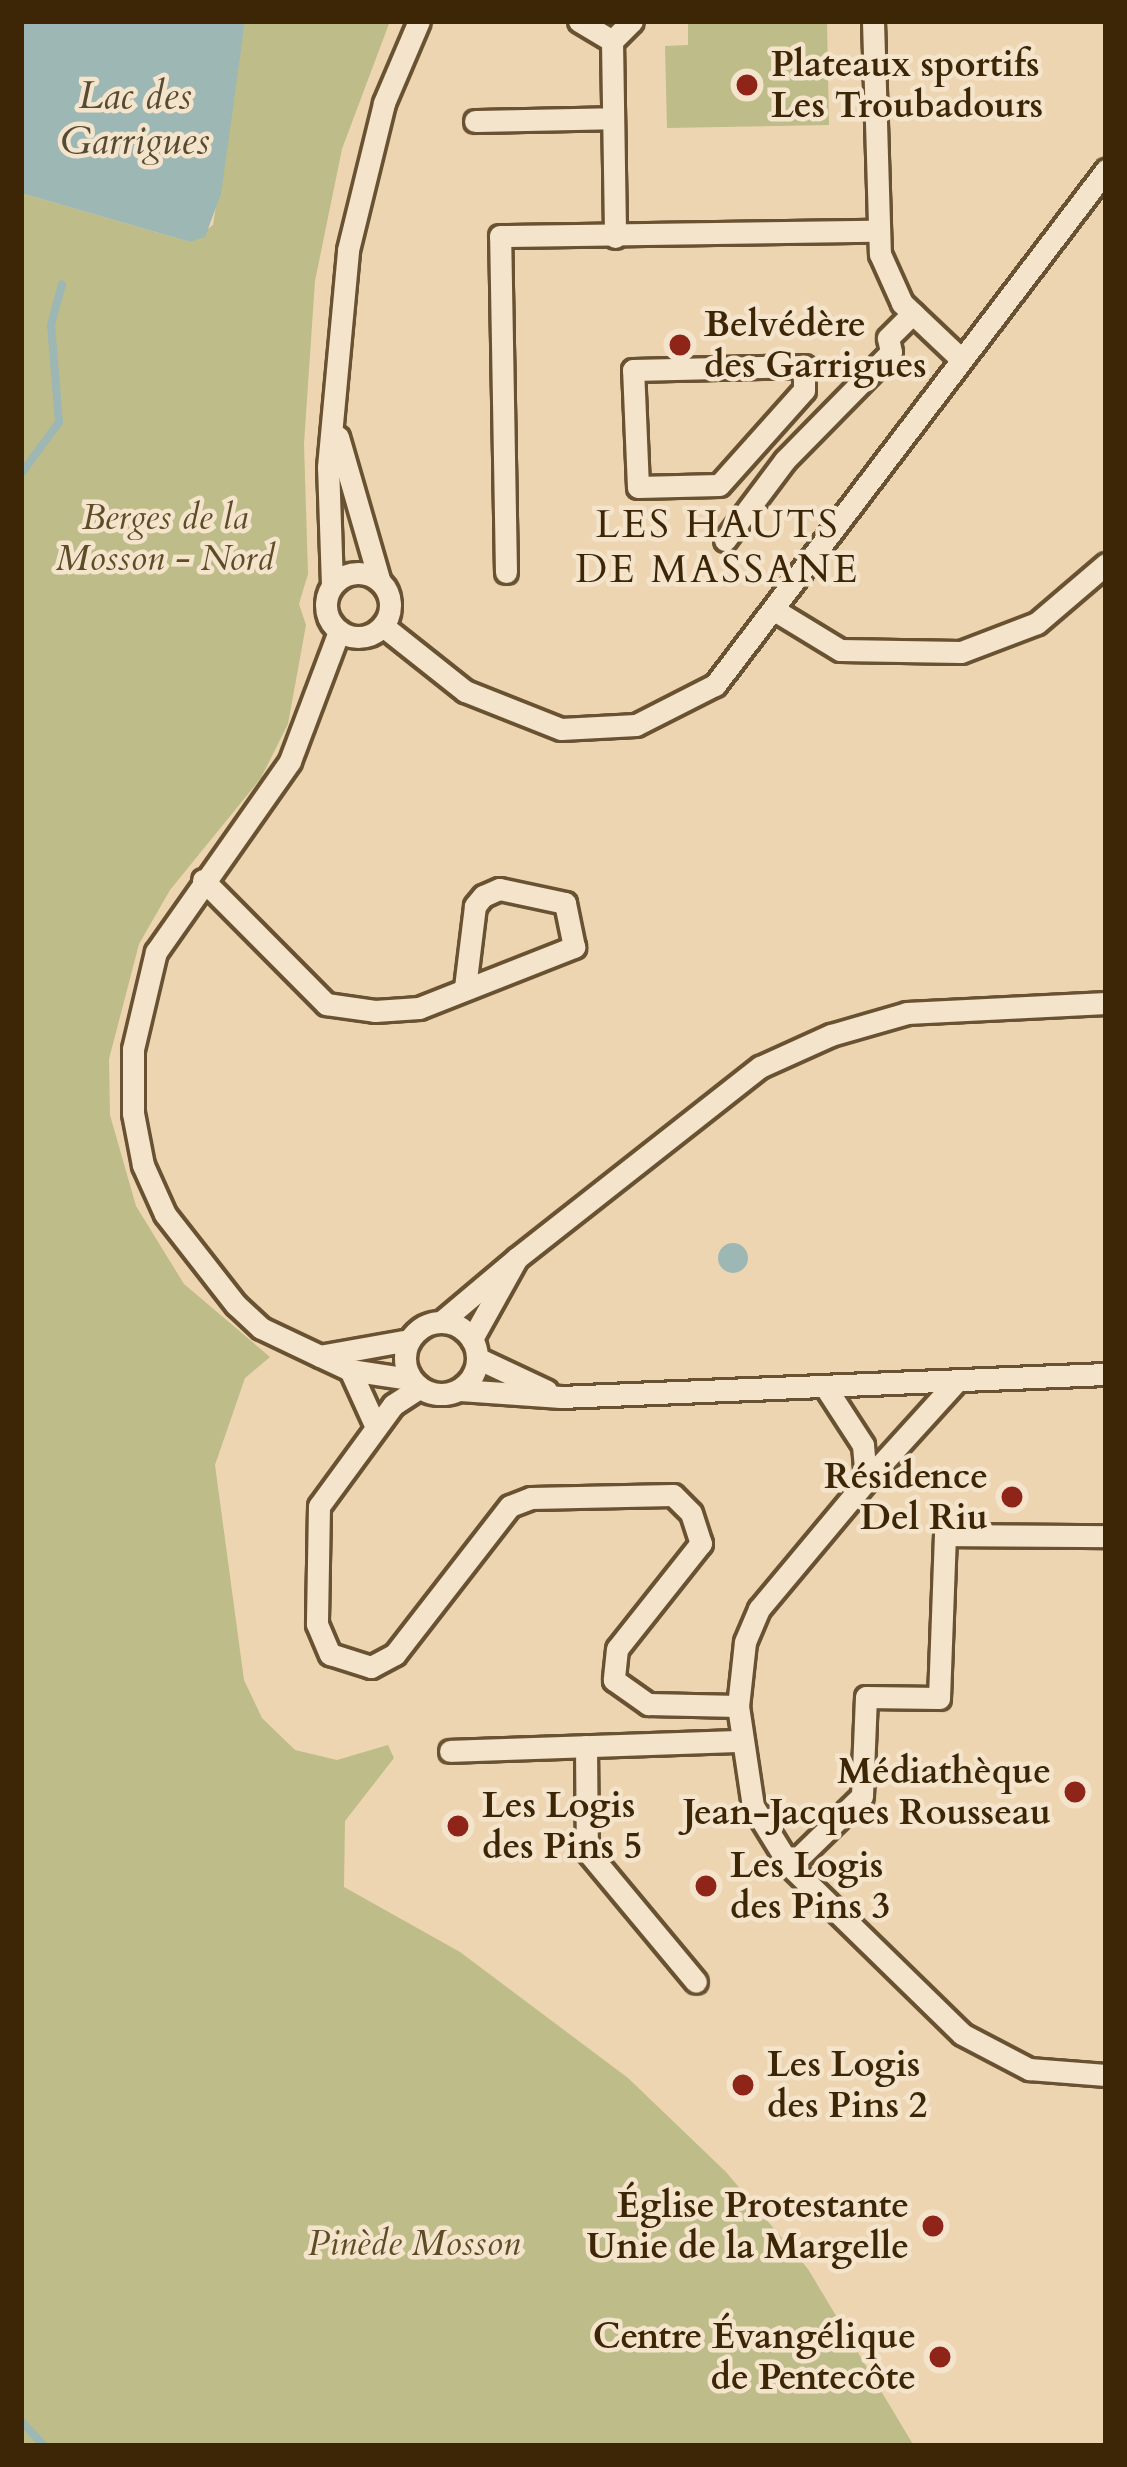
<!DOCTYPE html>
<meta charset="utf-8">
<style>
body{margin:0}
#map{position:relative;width:1127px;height:2467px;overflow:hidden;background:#eed5b1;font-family:Cardo,serif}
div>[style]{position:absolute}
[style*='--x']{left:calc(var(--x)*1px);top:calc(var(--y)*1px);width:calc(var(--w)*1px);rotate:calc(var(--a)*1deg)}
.green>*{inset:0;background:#bebc88}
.water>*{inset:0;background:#9cb7b4}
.round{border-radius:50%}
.stream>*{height:8px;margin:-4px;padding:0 4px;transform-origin:4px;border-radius:4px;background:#9cb7b4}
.roads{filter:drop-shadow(3px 0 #695231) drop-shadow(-3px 0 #695231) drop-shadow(0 3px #695231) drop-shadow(0 -3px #695231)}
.street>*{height:21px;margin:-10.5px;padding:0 10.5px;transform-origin:10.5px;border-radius:10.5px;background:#f4e4cc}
.street>.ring{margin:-10.5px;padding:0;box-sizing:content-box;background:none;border:21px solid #f4e4cc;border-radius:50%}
.dots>*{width:33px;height:33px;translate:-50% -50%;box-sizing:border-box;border:6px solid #f4e4cc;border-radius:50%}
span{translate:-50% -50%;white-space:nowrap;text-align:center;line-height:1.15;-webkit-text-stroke:9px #f4e4cc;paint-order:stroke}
.poi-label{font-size:36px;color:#3d2606;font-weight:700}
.left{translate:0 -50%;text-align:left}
.right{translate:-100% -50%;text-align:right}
.park-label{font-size:36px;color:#5d4c26;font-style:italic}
.water-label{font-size:39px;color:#554a32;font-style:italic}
.neighbourhood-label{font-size:39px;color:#3d2606;letter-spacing:3px}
.frame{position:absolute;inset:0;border:24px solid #3d2606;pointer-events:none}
</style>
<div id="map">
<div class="green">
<div style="clip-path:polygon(245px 21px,390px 21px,342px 149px,315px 281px,304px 444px,308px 574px,299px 604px,306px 625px,288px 724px,261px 778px,170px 890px,139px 944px,109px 1059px,110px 1115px,136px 1206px,184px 1284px,270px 1357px,245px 1378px,215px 1465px,244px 1680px,262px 1718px,295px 1750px,337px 1760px,388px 1745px,394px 1758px,345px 1821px,344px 1887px,460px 1952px,628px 2078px,726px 2172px,808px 2269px,914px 2446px,21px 2446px,21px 193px,190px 242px,213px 225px)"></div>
<div style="clip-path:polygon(827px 21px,829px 125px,667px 128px,665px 46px,688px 45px,688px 23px)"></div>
</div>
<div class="water">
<div style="clip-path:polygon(21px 21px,245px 21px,221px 194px,205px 237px,190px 242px,21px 193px)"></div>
<div class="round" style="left:718px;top:1243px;width:30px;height:30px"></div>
</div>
<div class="stream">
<div style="--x:21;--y:474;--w:64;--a:-53.8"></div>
<div style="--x:59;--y:422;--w:97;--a:-94.7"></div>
<div style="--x:51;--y:325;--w:42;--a:-75"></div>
<div style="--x:21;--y:2421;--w:34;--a:47"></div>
</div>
<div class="roads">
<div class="street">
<div style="--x:579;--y:21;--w:39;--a:31"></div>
<div style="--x:612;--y:41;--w:196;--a:89.1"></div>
<div style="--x:873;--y:21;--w:233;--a:88.3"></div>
<div style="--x:880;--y:254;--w:54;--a:65.8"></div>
<div style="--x:902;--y:303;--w:79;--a:43.5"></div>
<div style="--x:612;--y:41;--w:28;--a:-45"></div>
<div style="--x:475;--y:121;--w:138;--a:-1.2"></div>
<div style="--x:804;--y:366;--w:24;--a:90"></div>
<div style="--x:804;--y:390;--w:127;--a:131.8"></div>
<div style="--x:719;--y:485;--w:81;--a:178.6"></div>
<div style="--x:638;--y:487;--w:117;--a:-92.4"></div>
<div style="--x:633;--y:370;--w:171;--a:-1.3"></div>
<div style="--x:338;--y:437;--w:148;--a:73.9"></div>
<div style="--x:725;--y:540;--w:100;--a:-53.1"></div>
<div style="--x:785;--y:460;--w:151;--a:-45.5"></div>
<div style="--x:891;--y:352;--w:14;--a:-102"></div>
<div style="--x:888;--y:338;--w:35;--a:-45"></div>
<div style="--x:506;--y:572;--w:336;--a:-91"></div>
<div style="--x:500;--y:236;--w:379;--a:-0.8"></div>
<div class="ring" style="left:326px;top:573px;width:43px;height:43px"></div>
<div style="--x:332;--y:585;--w:118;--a:-91.9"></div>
<div style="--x:328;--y:467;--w:218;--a:-84.7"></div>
<div style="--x:348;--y:250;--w:151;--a:-76.2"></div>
<div style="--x:384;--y:103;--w:89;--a:-66.9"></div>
<div style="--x:776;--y:611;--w:75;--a:31.4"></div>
<div style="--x:840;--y:650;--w:121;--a:0.9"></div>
<div style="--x:961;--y:652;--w:81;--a:-20.9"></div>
<div style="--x:1037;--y:623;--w:91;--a:-40.5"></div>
<div style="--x:383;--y:626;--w:105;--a:38.4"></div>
<div style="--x:465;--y:691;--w:103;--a:21.6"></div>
<div style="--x:561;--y:729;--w:75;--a:-3.1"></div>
<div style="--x:636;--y:725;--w:89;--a:-26.9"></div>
<div style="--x:715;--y:685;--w:647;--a:-52.79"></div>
<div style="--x:203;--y:880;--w:175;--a:45.2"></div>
<div style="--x:326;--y:1004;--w:49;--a:8.1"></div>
<div style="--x:375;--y:1011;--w:44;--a:-3.9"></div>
<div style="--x:419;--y:1008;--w:167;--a:-21.5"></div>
<div style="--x:574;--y:947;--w:45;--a:-101.6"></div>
<div style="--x:565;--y:903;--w:67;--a:-168"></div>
<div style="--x:499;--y:889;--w:17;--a:156"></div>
<div style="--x:483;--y:896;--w:13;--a:129"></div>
<div style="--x:475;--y:906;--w:82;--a:97"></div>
<div style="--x:517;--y:1258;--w:309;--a:-38.2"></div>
<div style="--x:760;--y:1067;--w:78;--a:-24.3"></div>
<div style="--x:831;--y:1035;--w:79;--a:-16.1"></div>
<div style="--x:907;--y:1013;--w:199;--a:-2.9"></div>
<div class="ring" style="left:405px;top:1322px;width:51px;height:51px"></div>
<div style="--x:441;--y:1322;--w:99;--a:-40.1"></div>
<div style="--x:517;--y:1258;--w:93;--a:119.1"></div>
<div style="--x:409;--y:1340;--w:90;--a:169.8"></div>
<div style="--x:320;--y:1356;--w:33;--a:25"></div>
<div style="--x:350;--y:1370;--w:61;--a:8.5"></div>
<div style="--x:320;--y:1356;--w:65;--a:-154.6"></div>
<div style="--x:261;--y:1328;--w:34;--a:-137"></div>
<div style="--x:236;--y:1305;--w:115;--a:-128"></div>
<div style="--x:165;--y:1214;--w:54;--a:-114.2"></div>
<div style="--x:143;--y:1165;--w:53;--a:-100.9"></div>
<div style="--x:133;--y:1113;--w:64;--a:-90"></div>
<div style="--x:133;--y:1049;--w:100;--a:-76.7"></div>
<div style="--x:156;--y:952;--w:233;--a:-54.9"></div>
<div style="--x:290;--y:761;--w:139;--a:-69.3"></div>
<div style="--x:477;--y:1358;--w:77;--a:25.2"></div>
<div style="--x:350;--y:1370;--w:63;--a:65.5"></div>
<div style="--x:419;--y:1388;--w:31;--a:147"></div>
<div style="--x:393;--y:1405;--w:125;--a:126.2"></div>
<div style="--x:319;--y:1506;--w:118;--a:91"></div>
<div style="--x:317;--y:1624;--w:33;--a:67"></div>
<div style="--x:330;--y:1654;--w:43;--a:17.6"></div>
<div style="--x:371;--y:1667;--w:27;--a:-28"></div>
<div style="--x:395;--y:1654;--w:187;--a:-52.2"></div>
<div style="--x:510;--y:1506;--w:22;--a:-21"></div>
<div style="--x:531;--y:1498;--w:142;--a:-1.2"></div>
<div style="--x:673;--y:1495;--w:25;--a:45"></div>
<div style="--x:691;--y:1513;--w:32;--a:72"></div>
<div style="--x:701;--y:1543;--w:135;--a:128.4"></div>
<div style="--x:617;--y:1649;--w:31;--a:96"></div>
<div style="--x:614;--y:1680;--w:42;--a:35.2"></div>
<div style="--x:648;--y:1704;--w:90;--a:1.3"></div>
<div style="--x:826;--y:1388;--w:68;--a:57"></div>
<div style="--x:863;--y:1445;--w:36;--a:85"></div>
<div style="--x:866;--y:1481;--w:167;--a:129.9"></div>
<div style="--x:759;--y:1609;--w:36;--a:113"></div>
<div style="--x:745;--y:1642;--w:64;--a:96.2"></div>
<div style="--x:738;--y:1706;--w:101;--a:81.5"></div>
<div style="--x:753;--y:1806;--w:70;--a:58.3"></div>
<div style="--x:790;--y:1866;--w:240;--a:44.3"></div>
<div style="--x:962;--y:2034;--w:76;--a:27.6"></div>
<div style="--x:1029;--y:2069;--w:77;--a:4.5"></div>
<div style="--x:460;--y:1390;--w:101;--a:4"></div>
<div style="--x:561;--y:1397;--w:545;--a:-2.42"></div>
<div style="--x:866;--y:1481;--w:132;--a:-47.8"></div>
<div style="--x:586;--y:1746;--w:105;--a:89.5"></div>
<div style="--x:587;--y:1851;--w:170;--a:50.2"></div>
<div style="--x:450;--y:1751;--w:291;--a:-2"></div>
<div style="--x:790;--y:1866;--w:100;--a:-44.2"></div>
<div style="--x:862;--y:1796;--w:99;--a:-87.7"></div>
<div style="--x:866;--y:1697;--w:73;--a:0.8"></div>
<div style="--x:939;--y:1698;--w:163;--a:-87.9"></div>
<div style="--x:945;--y:1535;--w:161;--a:0.4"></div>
</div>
</div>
<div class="dots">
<div style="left:747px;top:85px;background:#8f2418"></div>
<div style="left:680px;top:345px;background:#8f2418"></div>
<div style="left:1012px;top:1497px;background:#8f2418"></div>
<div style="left:1075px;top:1792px;background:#8f2418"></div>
<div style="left:458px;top:1826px;background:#8f2418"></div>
<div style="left:706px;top:1886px;background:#8f2418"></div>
<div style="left:743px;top:2085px;background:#8f2418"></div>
<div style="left:933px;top:2226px;background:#8f2418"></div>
<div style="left:940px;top:2357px;background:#8f2418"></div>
</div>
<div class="poi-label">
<span class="left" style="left:771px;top:85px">Plateaux sportifs<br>Les Troubadours</span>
<span class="left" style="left:704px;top:345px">Belvédère<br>des Garrigues</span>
<span class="right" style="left:988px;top:1497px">Résidence<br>Del Riu</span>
<span class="right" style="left:1051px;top:1792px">Médiathèque<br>Jean-Jacques Rousseau</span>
<span class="left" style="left:482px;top:1826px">Les Logis<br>des Pins 5</span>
<span class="left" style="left:730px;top:1886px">Les Logis<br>des Pins 3</span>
<span class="left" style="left:767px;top:2085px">Les Logis<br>des Pins 2</span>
<span class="right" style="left:909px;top:2226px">Église Protestante<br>Unie de la Margelle</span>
<span class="right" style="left:916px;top:2357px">Centre Évangélique<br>de Pentecôte</span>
</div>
<div class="park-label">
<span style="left:165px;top:538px">Berges de la<br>Mosson - Nord</span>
<span style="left:414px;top:2244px">Pinède Mosson</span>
</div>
<div class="water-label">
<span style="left:135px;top:119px">Lac des<br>Garrigues</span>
</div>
<div class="neighbourhood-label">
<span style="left:718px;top:548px">LES HAUTS<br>DE MASSANE</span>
</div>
<div class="frame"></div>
</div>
